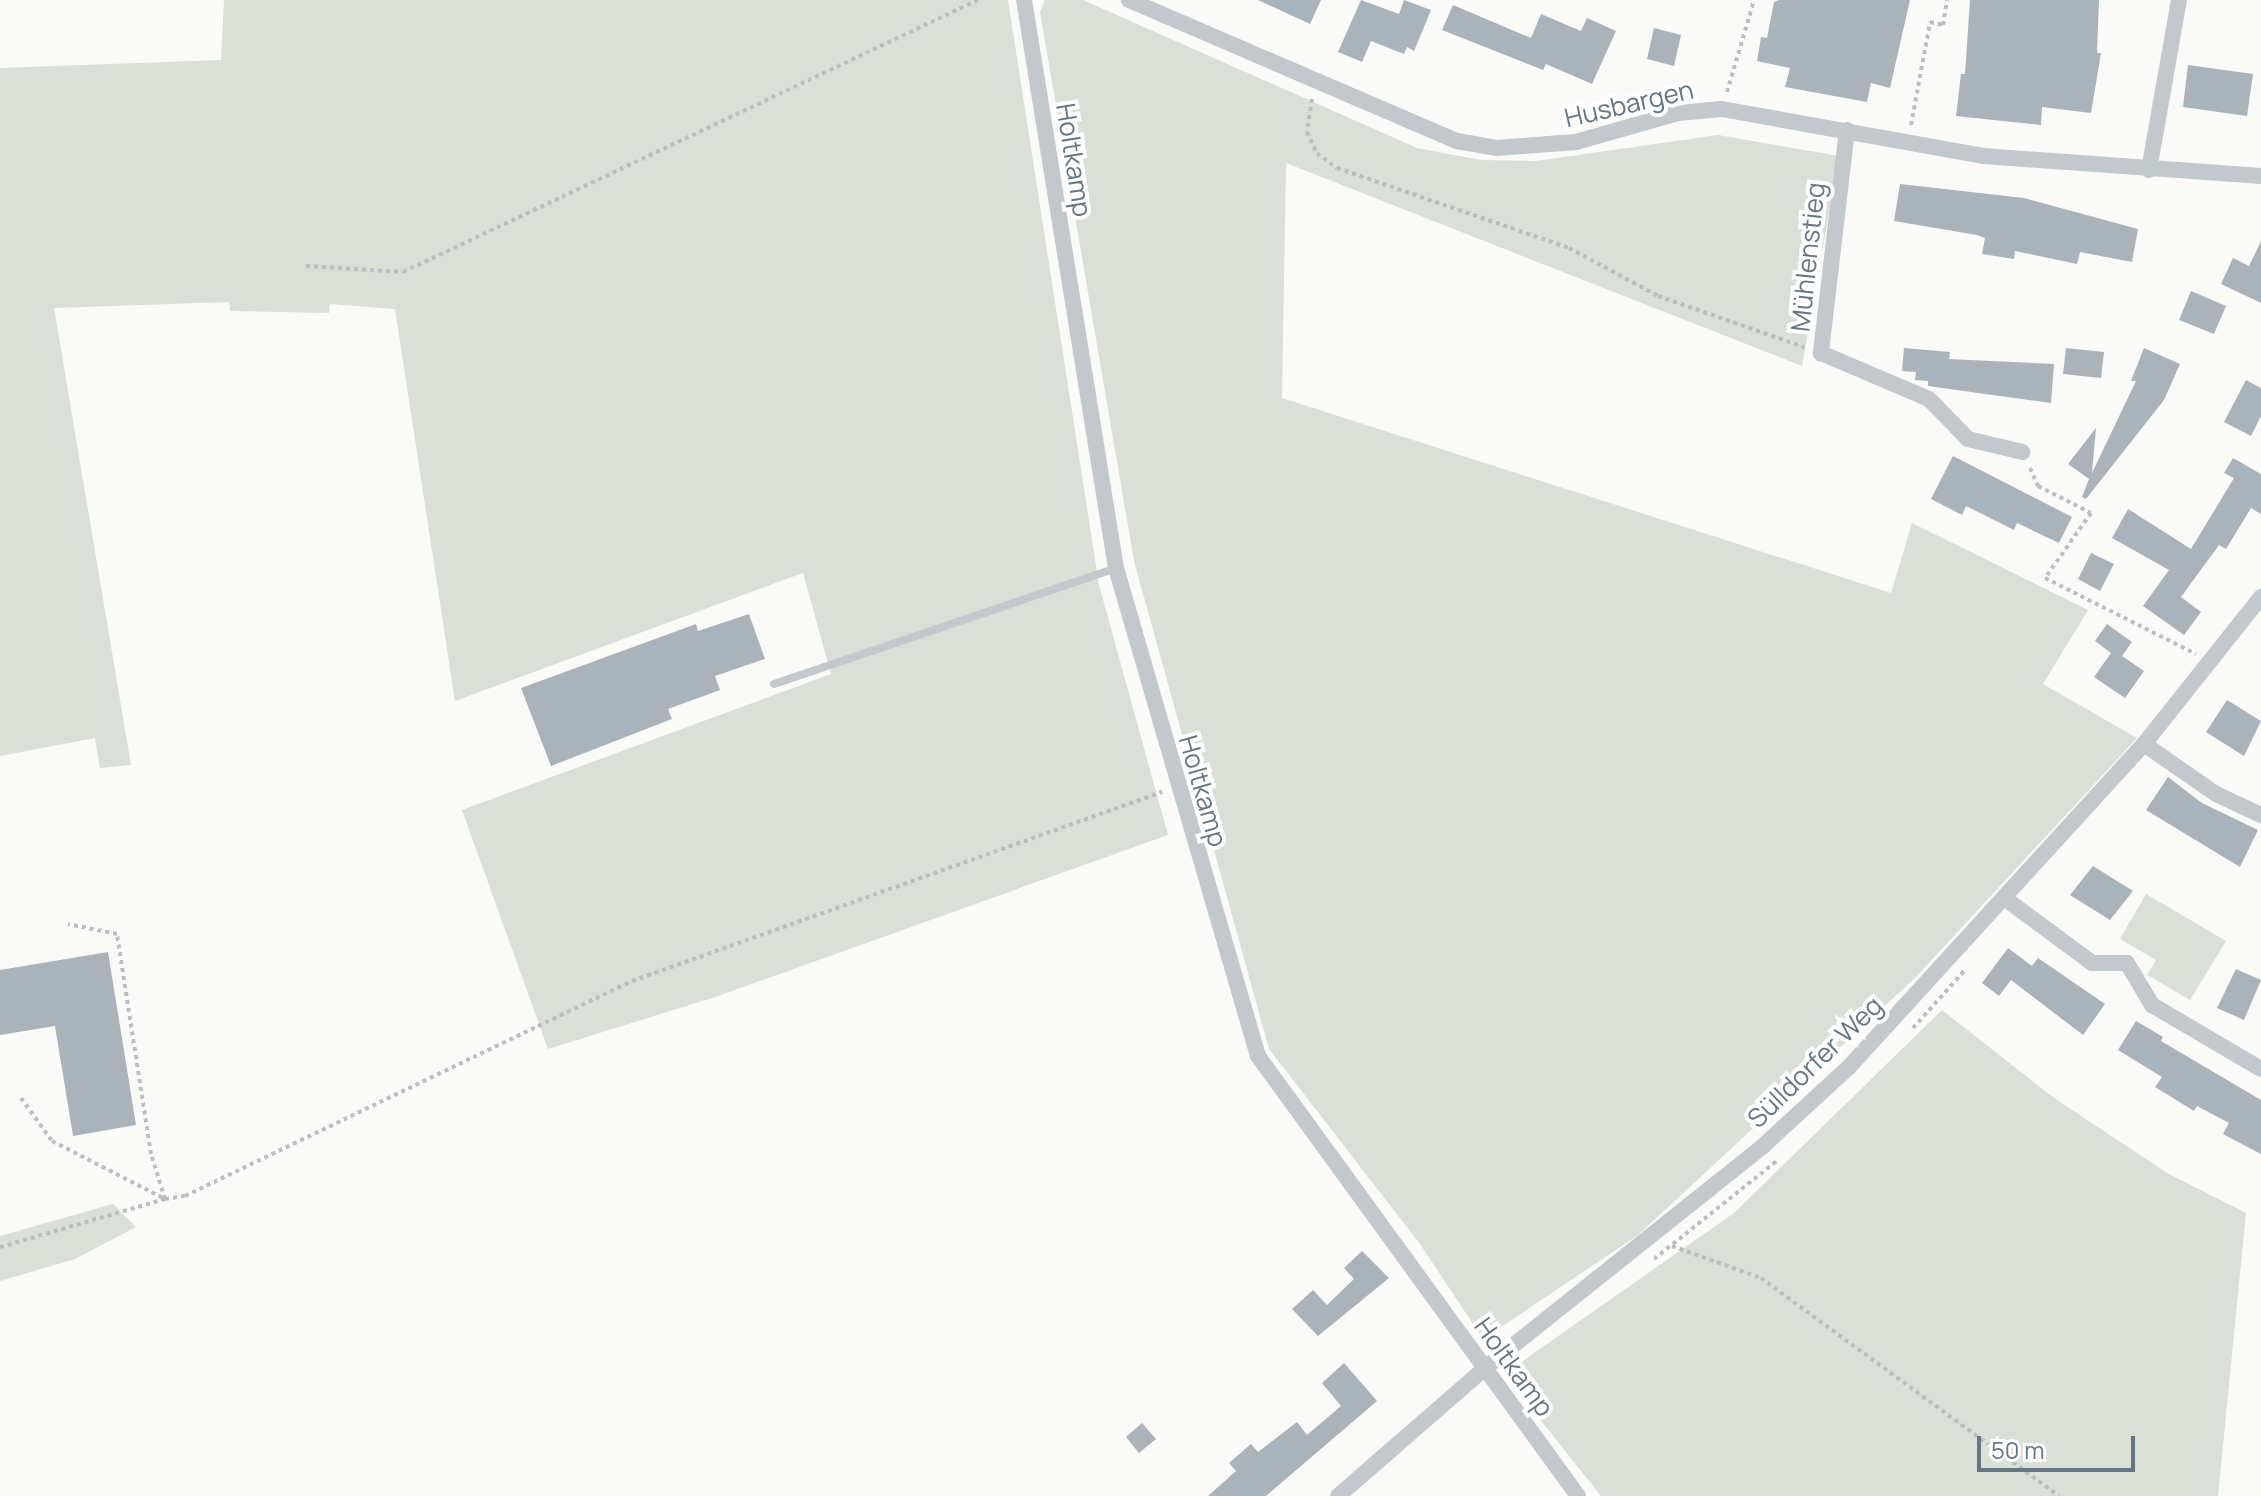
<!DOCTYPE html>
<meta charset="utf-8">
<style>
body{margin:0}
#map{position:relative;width:2261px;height:1496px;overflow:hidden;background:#fafaf8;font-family:Manrope,sans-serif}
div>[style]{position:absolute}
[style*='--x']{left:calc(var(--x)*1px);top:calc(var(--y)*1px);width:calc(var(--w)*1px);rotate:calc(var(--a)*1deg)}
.green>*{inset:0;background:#dadfd7}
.building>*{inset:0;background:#aab3b9}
.path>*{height:4px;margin-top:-2px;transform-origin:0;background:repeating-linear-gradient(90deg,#bbbfc2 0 4px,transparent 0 8px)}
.service>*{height:8px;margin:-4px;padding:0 4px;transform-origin:4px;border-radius:4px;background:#c3c8cc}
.minor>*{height:16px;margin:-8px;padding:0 8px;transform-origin:8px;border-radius:8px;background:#c3c8cc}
span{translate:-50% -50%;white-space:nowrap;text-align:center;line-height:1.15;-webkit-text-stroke:8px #fff;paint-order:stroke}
.street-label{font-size:26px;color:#657683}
.scale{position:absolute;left:1977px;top:1436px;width:158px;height:36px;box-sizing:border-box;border:4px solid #657683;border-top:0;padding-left:10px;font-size:24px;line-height:28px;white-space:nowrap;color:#657683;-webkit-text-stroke:6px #fff;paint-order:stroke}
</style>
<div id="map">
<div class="green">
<div style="clip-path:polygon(224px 0,1008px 0,1099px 585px,1168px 835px,715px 997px,548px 1049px,462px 810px,831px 674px,803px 573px,455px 701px,395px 309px,330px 304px,329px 313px,230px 311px,229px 302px,54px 308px,131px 765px,100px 768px,95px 738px,0 756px,0 68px,221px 60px)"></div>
<div style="clip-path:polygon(1045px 0,1083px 0,1417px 148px,1481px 160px,1536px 161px,1718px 135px,1839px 156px,1802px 366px,1286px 163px,1282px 398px,1891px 593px,1912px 523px,2088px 610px,2043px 684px,2137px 738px,1915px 978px,1638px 1235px,1483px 1339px,1420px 1244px,1269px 1049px,1134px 561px,1040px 12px)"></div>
<div style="clip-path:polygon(2146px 894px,2226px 941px,2190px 1000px,2147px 975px,2156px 960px,2120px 939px)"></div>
<div style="clip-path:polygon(1942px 1010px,2054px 1098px,2167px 1173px,2246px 1213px,2218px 1496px,1601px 1496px,1504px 1374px,1734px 1213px)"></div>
<div style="clip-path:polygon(113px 1204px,136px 1227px,75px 1259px,0 1281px,0 1236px)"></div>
</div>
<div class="building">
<div style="clip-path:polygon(1258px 0,1321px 0,1310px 24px)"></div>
<div style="clip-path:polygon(1361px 0,1399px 14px,1404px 0,1431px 10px,1414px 51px,1407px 47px,1404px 54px,1371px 41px,1362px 62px,1338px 52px)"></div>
<div style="clip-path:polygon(1779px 0,1910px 0,1890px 88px,1871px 83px,1867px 102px,1785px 87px,1790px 68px,1757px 61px,1761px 37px,1767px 38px,1774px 2px)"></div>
<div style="clip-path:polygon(1970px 0,2099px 0,2097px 53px,2101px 53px,2091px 113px,2042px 107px,2041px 125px,1956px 116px,1961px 74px,1965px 74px)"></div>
<div style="clip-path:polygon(1453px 5px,1531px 38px,1541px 14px,1581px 31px,1587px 18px,1616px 31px,1592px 84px,1546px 64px,1543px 70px,1442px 30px)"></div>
<div style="clip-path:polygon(1654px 28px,1681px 35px,1674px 66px,1647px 59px)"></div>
<div style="clip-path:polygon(2188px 65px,2253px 74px,2247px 116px,2183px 107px)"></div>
<div style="clip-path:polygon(1900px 184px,2024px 198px,2138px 229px,2132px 262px,2080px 252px,2077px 264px,2015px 251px,2014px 259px,1982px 254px,1985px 238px,1977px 235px,1894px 221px)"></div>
<div style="clip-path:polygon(2261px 241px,2261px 303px,2221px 284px,2233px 258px,2249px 266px)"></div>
<div style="clip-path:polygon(2191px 291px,2226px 306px,2214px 334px,2179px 320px)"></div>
<div style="clip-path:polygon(1904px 348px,1950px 352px,1949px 359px,2054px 364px,2051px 403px,1928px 386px,1928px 381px,1915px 380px,1916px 372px,1902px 371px)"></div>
<div style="clip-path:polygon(2066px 348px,2104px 352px,2101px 378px,2063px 374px)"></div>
<div style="clip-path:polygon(2144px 348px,2180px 364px,2164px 400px,2086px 499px,2082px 497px,2089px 479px,2068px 464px,2096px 428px,2092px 473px,2136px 381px,2131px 381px)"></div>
<div style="clip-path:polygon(2246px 380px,2261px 388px,2261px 416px,2251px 436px,2224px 422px)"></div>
<div style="clip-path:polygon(1953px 456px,2072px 517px,2059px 543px,2017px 523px,2014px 530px,1966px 506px,1962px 515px,1931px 499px)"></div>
<div style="clip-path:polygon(2233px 458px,2261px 474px,2261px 514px,2251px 508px,2226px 549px,2219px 545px,2181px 597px,2201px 612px,2184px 635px,2143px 606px,2169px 570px,2112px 538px,2128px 509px,2191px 549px,2234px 478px,2224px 473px)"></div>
<div style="clip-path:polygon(2091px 553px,2114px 564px,2100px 591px,2078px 579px)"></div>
<div style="clip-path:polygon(749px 614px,765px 659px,715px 676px,720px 690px,668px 709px,672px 719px,551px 766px,521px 688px,696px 624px,698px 631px)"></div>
<div style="clip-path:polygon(2107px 624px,2132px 642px,2122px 656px,2144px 671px,2125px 698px,2094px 677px,2111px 653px,2095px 641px)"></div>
<div style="clip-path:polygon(2227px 700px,2261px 721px,2244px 756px,2206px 732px)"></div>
<div style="clip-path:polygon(2168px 777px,2202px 803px,2258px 830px,2240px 867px,2146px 810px)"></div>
<div style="clip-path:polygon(2093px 866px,2133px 891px,2110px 920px,2070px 895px)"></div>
<div style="clip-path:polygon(2008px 948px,2032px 966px,2038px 958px,2105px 1004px,2083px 1035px,2011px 980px,1999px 996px,1982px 983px)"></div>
<div style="clip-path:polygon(108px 952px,136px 1125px,73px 1136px,55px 1026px,0 1035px,0 970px)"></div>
<div style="clip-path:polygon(2236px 969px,2261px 980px,2244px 1020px,2217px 1008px)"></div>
<div style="clip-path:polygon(2136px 1021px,2163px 1037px,2161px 1041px,2261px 1100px,2261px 1154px,2223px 1134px,2229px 1123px,2197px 1106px,2194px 1111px,2155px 1087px,2162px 1077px,2118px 1050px)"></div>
<div style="clip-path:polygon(1362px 1251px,1389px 1278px,1318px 1336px,1292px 1309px,1313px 1290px,1327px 1305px,1354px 1279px,1344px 1268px)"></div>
<div style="clip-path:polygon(1344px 1363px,1377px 1401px,1266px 1496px,1208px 1496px,1236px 1471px,1229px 1463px,1251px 1444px,1258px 1452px,1297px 1422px,1307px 1435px,1341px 1406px,1322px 1383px)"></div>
<div style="clip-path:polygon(1142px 1423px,1156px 1439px,1139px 1453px,1126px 1437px)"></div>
</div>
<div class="path">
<div style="--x:1727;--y:92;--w:96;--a:-73.6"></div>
<div style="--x:1312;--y:99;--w:33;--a:99"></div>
<div style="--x:1307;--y:132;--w:23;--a:65"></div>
<div style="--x:1317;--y:153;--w:25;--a:37"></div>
<div style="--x:1337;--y:168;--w:245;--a:19"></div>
<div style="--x:1569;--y:248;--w:101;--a:28.3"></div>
<div style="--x:1658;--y:296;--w:155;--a:19.3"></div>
<div style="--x:1911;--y:125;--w:105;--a:-79.5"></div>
<div style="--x:1930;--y:22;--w:13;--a:13"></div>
<div style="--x:1943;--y:25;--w:25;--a:-81"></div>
<div style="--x:306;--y:266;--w:97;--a:3.5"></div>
<div style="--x:403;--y:272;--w:636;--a:-25.32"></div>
<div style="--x:2030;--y:468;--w:20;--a:66"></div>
<div style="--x:2038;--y:486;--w:59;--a:27"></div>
<div style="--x:2091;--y:513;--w:80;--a:125.3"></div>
<div style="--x:2045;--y:578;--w:169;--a:26.7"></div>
<div style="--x:1913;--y:1028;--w:79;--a:-48.1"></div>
<div style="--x:21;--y:1098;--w:53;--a:54.2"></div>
<div style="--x:52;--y:1141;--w:127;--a:27.2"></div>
<div style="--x:165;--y:1199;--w:20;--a:-9"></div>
<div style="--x:185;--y:1196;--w:496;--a:-25.7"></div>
<div style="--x:632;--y:981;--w:563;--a:-19.63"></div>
<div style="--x:1672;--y:1246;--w:95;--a:19.8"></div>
<div style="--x:1761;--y:1278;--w:369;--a:36.2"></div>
<div style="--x:0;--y:1247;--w:172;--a:-16.2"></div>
<div style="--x:165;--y:1199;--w:47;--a:-107.3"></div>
<div style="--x:151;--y:1154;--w:223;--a:-98.8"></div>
<div style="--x:117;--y:934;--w:50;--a:-168.5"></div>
<div style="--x:1654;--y:1259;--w:159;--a:-38.6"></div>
</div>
<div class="service">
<div style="--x:774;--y:684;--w:361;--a:-18.7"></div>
</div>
<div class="minor">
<div style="--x:1024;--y:0;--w:575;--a:80.8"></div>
<div style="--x:1116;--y:568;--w:508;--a:73.78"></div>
<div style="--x:1258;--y:1056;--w:544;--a:53.97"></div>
<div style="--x:1129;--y:0;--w:357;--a:23.3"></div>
<div style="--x:1457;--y:141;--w:40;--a:10"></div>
<div style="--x:1496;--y:148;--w:80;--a:-4.3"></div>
<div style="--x:1576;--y:142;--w:106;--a:-15.9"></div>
<div style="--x:1678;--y:113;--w:44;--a:-5.2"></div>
<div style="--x:1722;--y:109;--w:265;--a:10.2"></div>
<div style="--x:1983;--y:156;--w:279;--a:4.1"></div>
<div style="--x:1847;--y:130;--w:225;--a:96.7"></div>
<div style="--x:1821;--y:353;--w:117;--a:23.1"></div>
<div style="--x:1929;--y:399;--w:56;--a:45.7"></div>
<div style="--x:1968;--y:439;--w:56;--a:13.5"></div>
<div style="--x:2149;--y:170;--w:173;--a:-80"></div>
<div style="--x:2144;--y:744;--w:88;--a:34.8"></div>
<div style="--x:2216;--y:794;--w:50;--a:25"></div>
<div style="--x:2007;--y:900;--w:106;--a:36.5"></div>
<div style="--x:2092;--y:963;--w:35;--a:0"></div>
<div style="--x:2127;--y:963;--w:49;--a:59.2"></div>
<div style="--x:2152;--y:1005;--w:126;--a:30.4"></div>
<div style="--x:1338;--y:1496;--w:195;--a:-41"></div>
<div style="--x:1485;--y:1368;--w:356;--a:-38.6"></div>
<div style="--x:1763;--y:1146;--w:117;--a:-42.6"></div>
<div style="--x:1849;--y:1067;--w:437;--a:-47.6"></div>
<div style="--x:2144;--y:744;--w:188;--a:-51.5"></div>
</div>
<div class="street-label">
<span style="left:1629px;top:104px;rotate:-13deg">Husbargen</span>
<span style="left:1074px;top:160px;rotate:81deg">Holtkamp</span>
<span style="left:1808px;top:257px;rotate:-84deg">Mühlenstieg</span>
<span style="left:1203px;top:791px;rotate:74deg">Holtkamp</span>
<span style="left:1815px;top:1062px;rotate:-44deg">Sülldorfer Weg</span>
<span style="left:1514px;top:1367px;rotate:54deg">Holtkamp</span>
</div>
<div class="scale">50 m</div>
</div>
